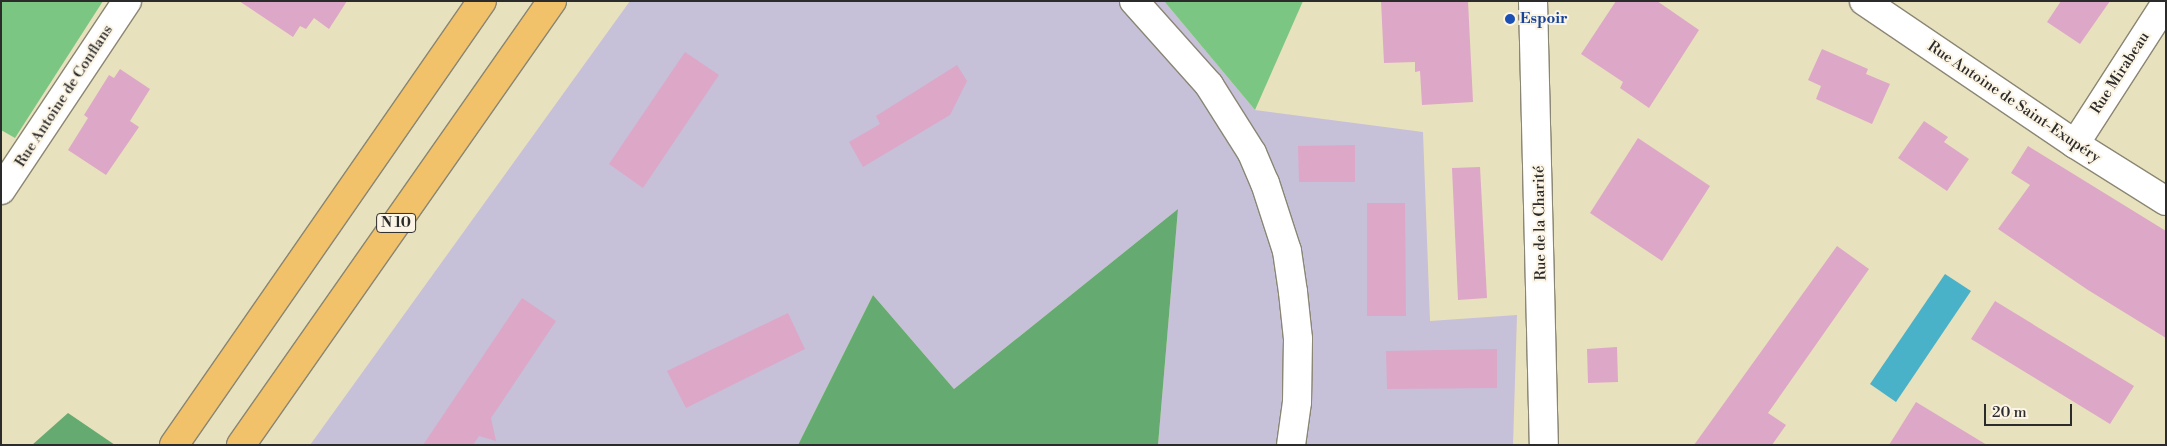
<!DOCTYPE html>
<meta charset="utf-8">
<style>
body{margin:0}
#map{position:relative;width:2167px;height:446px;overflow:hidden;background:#e8e1bd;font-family:"Libre Bodoni",serif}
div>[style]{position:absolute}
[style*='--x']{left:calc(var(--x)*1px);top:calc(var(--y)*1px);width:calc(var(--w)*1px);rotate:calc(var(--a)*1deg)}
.industrial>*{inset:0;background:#c7c0d9}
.green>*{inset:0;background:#7cc683}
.forest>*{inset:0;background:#65ab71}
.water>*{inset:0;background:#49b1c8}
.building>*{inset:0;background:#dda7c7}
.roads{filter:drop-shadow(1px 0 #8a8674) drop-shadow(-1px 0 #8a8674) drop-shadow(0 1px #8a8674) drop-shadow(0 -1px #8a8674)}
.minor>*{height:28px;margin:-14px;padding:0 14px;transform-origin:14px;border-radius:14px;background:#fff}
.highway>*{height:28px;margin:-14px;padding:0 14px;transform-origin:14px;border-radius:14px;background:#f2c26a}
.dots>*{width:14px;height:14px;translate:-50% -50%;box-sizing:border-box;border:2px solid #fcf5e5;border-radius:50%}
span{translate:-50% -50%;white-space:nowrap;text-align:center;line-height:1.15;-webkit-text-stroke:4px #fcf5e5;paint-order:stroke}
.shield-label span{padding:1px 4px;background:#fcf5e5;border:1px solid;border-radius:4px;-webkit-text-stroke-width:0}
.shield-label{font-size:14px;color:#2b2b2b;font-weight:700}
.transit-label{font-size:15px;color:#164399;font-weight:700}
.left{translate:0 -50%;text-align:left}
.street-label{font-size:15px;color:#2b2b2b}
.frame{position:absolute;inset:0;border:2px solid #2b2b2b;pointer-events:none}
.scale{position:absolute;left:1984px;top:404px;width:88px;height:22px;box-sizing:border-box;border:2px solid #2b2b2b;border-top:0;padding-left:6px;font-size:15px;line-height:18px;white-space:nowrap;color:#2b2b2b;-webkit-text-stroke:4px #fcf5e5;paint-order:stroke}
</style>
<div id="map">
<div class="industrial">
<div style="clip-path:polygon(630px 1px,1164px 1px,1255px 110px,1423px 132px,1430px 321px,1517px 315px,1513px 445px,1158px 445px,1178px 209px,954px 389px,873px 295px,798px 445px,310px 445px)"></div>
</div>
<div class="green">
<div style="clip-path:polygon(1px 1px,103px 1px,15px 138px,1px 130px)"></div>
<div style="clip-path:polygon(1164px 1px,1303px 1px,1255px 110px)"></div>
</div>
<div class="forest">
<div style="clip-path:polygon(1178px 209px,1158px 445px,798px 445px,873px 295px,954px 389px)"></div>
<div style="clip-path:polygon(68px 413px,115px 445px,32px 445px)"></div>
</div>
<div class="water">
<div style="clip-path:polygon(1945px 274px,1971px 291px,1896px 402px,1870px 384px)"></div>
</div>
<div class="building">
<div style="clip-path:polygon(239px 1px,347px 1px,329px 29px,314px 18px,306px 29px,300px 26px,293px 37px)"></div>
<div style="clip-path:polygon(1381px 1px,1468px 1px,1473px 102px,1422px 105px,1420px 71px,1415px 72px,1415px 62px,1384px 63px)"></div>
<div style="clip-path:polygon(1616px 1px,1657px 1px,1699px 30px,1649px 108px,1620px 88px,1623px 82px,1581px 54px)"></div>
<div style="clip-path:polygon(2061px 1px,2110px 1px,2080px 44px,2047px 22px)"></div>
<div style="clip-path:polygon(1822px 49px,1868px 69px,1866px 74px,1890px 84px,1872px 124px,1816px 99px,1821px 86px,1808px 80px)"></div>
<div style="clip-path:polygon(685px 52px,719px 75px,643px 188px,609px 164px)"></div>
<div style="clip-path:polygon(957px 65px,967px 81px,950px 115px,863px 167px,849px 142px,880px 124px,876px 116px)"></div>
<div style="clip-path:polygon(120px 69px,150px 89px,130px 121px,139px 127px,106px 175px,68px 150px,88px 118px,84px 115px,109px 75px,114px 78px)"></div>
<div style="clip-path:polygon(1924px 121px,1948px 137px,1944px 142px,1969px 159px,1947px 191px,1898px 158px)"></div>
<div style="clip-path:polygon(1638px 138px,1710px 186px,1662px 261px,1590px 213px)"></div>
<div style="clip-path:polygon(1355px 145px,1355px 182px,1299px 182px,1298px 146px)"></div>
<div style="clip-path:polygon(2028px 146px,2166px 231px,2166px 338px,2088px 290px,1998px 229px,2030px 185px,2011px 173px)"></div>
<div style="clip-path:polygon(1480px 167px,1487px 298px,1458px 300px,1452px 168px)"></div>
<div style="clip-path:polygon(1367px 203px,1405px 203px,1406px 316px,1367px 316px)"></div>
<div style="clip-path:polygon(1837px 246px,1869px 269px,1768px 413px,1786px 425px,1772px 445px,1694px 445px)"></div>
<div style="clip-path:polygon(522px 298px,556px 321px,491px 418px,496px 441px,479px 436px,473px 445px,423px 445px)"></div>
<div style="clip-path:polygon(1995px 301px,2134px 386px,2110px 424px,1971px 339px)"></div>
<div style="clip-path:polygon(788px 313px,805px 349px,686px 408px,667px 371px)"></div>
<div style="clip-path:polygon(1617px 347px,1618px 382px,1588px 383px,1587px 349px)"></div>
<div style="clip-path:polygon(1497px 349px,1497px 388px,1387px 389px,1386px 351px)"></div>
<div style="clip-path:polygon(1916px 402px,1987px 445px,1889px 445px)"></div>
</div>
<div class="roads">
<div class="minor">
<div style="--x:1134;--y:1;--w:113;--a:48.2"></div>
<div style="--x:1209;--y:85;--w:80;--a:57.7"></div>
<div style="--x:1252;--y:153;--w:33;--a:67"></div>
<div style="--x:1265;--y:183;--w:71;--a:72.1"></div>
<div style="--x:1287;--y:251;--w:41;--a:81.7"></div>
<div style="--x:1293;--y:292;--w:47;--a:83.9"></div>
<div style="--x:1298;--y:339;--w:63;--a:90.9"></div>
<div style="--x:1297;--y:402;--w:43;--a:97.9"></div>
<div style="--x:1533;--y:1;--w:444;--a:88.6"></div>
<div style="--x:1864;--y:1;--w:255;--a:34.1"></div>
<div style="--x:2075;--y:144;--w:107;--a:32.1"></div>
<div style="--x:2075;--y:144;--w:168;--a:-57.2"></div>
<div style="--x:1;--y:190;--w:227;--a:-56.3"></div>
</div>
<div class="highway">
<div style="--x:174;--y:445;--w:540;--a:-55.25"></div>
<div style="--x:241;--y:445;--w:542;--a:-54.99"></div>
</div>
</div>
<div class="dots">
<div style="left:1510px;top:19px;background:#1a4fb4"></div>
</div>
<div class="shield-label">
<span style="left:396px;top:223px">N 10</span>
</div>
<div class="transit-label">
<span class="left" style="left:1520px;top:19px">Espoir</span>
</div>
<div class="street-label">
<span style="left:2120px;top:73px;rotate:-57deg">Rue Mirabeau</span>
<span style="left:64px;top:96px;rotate:-57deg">Rue Antoine de Conflans</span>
<span style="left:2014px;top:102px;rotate:34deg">Rue Antoine de Saint-Exupéry</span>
<span style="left:1540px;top:223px;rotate:-91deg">Rue de la Charité</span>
</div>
<div class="frame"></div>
<div class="scale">20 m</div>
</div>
